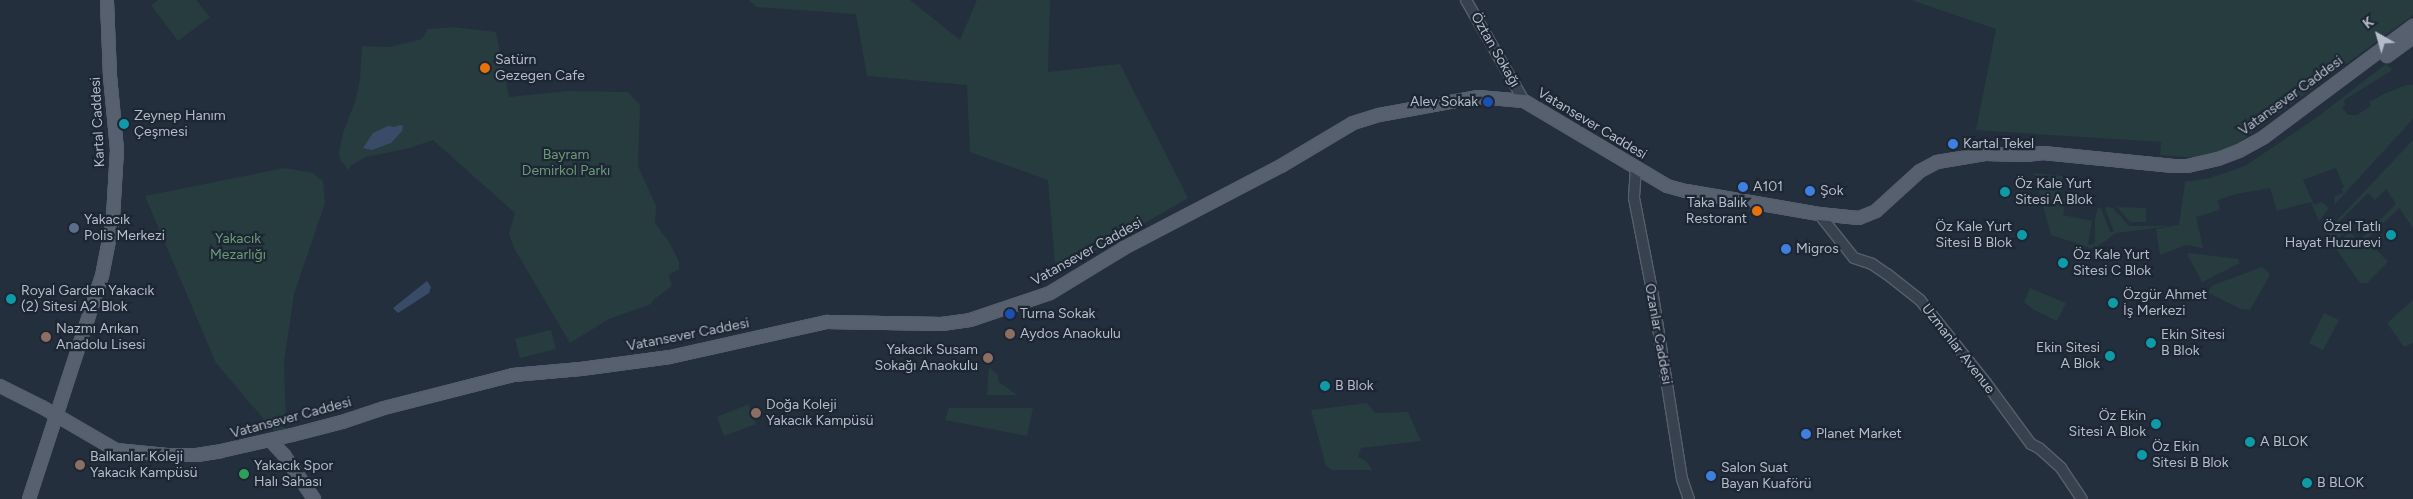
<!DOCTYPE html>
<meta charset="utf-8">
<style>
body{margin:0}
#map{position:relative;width:2413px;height:499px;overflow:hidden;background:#242f3e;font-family:Figtree,sans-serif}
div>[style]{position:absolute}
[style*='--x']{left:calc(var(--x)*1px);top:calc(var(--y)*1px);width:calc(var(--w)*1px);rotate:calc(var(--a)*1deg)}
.green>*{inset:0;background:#263c3f}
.water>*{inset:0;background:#394c67}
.roads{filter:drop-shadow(1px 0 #565f6c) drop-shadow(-1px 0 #565f6c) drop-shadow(0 1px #565f6c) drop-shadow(0 -1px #565f6c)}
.minor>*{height:10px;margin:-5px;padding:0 5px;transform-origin:5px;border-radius:5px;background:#38414e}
.major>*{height:12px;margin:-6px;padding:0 6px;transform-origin:6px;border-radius:6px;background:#56606e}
.dots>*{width:14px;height:14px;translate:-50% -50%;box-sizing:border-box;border:2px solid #1d2633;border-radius:50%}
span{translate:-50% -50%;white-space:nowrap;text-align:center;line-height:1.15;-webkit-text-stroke:4.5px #1d2633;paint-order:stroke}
.street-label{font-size:14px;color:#b4bcc9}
.poi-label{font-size:14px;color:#b4bcc9}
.left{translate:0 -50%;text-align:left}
.right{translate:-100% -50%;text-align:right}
.park-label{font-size:14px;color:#6b9a76}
.north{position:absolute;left:2353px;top:10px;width:50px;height:50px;-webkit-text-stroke:4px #1d2633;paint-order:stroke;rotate:322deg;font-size:14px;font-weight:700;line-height:20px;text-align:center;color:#b4bcc9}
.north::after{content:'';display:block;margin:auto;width:18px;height:22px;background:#b4bcc9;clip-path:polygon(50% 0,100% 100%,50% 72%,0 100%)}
</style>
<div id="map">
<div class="green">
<div style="clip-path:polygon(158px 0,196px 0,210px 17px,178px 41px,151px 5px)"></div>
<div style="clip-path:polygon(749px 0,910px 0,960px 40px,977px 0,1050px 0,1048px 72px,1120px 64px,1188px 198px,1056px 274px,1048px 180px,970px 152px,967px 85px,867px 76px,856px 14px,756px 7px)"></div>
<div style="clip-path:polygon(1911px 0,2413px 0,2413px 15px,2234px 146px,2199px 158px,2160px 155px,2161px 142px,1976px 130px,1996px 29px)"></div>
<div style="clip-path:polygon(453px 27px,496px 32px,509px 97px,569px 91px,628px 92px,640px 105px,638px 166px,656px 206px,655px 223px,669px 242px,679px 262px,679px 269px,669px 275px,672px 286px,653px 300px,651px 304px,609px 319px,570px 343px,514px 248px,509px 234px,515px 213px,433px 140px,410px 148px,366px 157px,350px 166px,349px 170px,340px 160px,339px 152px,343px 133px,356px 99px,360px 79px,362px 46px,390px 47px,422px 39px,428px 29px)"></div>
<div style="clip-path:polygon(2386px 64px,2392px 69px,2391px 71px,2344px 100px,2345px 105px,2342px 107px,2348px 115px,2357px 115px,2371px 106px,2369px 102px,2384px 94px,2406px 85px,2413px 85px,2413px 119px,2335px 204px,2334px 197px,2343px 193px,2342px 189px,2344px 187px,2336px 168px,2303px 180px,2314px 205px,2322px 202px,2329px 208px,2319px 221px,2311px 202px,2277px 211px,2270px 188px,2236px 194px,2218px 200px,2220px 210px,2196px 217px,2203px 248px,2186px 245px,2160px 255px,2156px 229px,2179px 225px,2185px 182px,2210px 178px,2245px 166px,2316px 118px)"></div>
<div style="clip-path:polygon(2413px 140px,2413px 228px,2399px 208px,2367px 239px,2388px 262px,2367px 283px,2360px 283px,2334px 246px,2350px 232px,2359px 241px,2396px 204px,2386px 189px,2375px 200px,2368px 193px,2340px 221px,2348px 230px,2333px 243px,2326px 232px)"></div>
<div style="clip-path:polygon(284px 168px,313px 173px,323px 181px,325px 203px,294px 294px,284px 362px,286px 429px,274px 431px,216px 363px,145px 196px)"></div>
<div style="clip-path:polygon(2034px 173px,2063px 176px,2060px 195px,2054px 197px,2055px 199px,2066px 198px,2063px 215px,2092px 221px,2088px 244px,2092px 245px,2095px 242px,2095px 219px,2098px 207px,2101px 208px,2110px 232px,2114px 231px,2105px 209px,2107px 207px,2113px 208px,2129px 226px,2171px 226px,2116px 233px,2094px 249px,2051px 235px)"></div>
<div style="clip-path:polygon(2117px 207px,2146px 208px,2146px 222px,2130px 222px)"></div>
<div style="clip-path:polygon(2189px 253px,2238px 259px,2240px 263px,2202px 282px,2187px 254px)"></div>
<div style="clip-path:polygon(2262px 267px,2269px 273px,2269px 277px,2250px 310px,2241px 309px,2207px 292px,2213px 285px)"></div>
<div style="clip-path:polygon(2030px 288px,2066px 303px,2057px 321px,2034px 310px,2024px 302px)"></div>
<div style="clip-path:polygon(2413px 300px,2413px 343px,2404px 347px,2387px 323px)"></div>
<div style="clip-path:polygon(2324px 313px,2339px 320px,2323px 350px,2309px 343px)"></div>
<div style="clip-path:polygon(551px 330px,556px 349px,520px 358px,515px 339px)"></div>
<div style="clip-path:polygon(989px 367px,998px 375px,999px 382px,1017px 395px,987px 395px)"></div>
<div style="clip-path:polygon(1367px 403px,1375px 413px,1408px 412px,1421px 441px,1361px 448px,1358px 457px,1367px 462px,1372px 470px,1332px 470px,1326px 466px,1311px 410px)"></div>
<div style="clip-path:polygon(749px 404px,756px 424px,724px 436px,717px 417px)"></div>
<div style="clip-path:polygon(949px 408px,1033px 408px,1027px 436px,945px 420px)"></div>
</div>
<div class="water">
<div style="clip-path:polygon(400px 125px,403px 126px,402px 131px,391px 143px,372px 150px,363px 148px,373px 133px,388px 126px,394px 127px)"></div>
<div style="clip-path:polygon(427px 281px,431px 287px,429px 293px,398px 313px,393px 308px)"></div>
</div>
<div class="roads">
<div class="minor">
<div style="--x:1466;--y:0;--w:116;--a:60.1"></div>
<div style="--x:1636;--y:168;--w:30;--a:94"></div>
<div style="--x:1634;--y:198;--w:100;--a:79"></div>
<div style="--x:1653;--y:296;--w:185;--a:81"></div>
<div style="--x:1682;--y:479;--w:21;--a:71"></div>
<div style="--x:1819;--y:214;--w:56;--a:51.5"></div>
<div style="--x:1854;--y:258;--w:19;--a:18"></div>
<div style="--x:1872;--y:264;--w:18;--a:34"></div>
<div style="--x:1887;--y:274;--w:42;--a:38.2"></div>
<div style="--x:1920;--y:300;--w:106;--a:51.5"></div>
<div style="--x:1986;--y:383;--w:76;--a:53.6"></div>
<div style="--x:2031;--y:444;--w:9;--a:27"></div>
<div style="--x:2039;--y:448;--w:30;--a:42"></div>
<div style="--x:2061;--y:468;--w:37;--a:56"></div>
</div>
<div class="major">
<div style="--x:2387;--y:56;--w:32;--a:-36"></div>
<div style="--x:0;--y:386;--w:47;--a:26.6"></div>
<div style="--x:42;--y:407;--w:86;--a:30.2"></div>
<div style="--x:116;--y:450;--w:51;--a:5.6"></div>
<div style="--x:167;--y:455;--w:30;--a:0"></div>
<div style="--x:197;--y:455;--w:24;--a:-9"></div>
<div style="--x:221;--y:451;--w:73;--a:-12.7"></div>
<div style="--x:292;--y:435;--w:52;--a:-14.6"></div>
<div style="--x:342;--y:422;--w:44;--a:-18.4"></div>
<div style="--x:384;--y:408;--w:133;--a:-14.3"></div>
<div style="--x:513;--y:375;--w:68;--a:-5"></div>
<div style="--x:581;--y:369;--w:90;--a:-7.7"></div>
<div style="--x:670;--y:357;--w:161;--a:-12.6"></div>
<div style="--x:827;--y:322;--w:115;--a:1"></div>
<div style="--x:942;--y:324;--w:28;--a:-8"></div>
<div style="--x:970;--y:320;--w:84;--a:-18.6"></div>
<div style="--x:1050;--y:293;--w:87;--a:-31.3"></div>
<div style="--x:1124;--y:248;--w:177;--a:-27.6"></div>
<div style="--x:1281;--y:166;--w:84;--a:-30.8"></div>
<div style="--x:1353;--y:123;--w:27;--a:-17"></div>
<div style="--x:1379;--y:115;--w:101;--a:-10.3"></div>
<div style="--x:1478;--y:97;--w:46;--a:5"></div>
<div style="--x:1524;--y:101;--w:166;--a:30.7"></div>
<div style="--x:1667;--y:186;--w:20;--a:15"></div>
<div style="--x:1686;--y:191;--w:135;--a:9.8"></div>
<div style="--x:1819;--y:214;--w:40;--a:5.7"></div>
<div style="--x:1859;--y:218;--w:18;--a:-22"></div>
<div style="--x:1876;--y:211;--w:59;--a:-42.3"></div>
<div style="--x:1920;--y:171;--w:19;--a:-28"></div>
<div style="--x:1937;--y:162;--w:50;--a:-9.3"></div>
<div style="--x:1986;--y:154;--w:40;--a:1.4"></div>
<div style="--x:2026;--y:155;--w:17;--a:-7"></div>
<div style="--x:2043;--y:153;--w:131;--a:5.7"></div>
<div style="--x:2173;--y:166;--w:14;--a:0"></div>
<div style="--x:2187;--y:166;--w:32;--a:-13"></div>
<div style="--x:2218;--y:159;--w:22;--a:-21"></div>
<div style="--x:2239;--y:151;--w:29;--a:-29"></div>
<div style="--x:2264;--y:137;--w:186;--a:-36.7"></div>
<div style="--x:270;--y:440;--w:21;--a:47"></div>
<div style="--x:284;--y:455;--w:53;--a:55.7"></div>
<div style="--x:29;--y:499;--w:235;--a:-71.9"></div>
<div style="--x:102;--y:276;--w:31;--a:-79"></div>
<div style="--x:108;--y:246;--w:29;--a:-80"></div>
<div style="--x:113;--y:217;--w:67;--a:-86.6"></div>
<div style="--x:117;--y:150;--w:74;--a:-95.4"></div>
<div style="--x:110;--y:76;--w:76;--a:-92.3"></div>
</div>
</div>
<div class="dots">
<div style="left:485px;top:68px;background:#e8710a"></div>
<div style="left:1488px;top:102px;background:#1a4fb4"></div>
<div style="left:124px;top:124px;background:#0f9aa8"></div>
<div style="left:1953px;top:144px;background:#3f7fe0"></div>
<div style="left:1743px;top:187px;background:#3f7fe0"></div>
<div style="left:1810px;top:191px;background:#3f7fe0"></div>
<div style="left:2005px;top:192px;background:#0f9aa8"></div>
<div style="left:1757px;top:211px;background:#e8710a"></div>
<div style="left:74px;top:228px;background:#5c6f8a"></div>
<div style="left:2022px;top:235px;background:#0f9aa8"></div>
<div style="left:2391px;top:235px;background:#0f9aa8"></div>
<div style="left:1786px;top:249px;background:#3f7fe0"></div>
<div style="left:2063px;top:263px;background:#0f9aa8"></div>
<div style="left:11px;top:299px;background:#0f9aa8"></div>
<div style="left:2113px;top:303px;background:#0f9aa8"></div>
<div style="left:1010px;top:314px;background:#1a4fb4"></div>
<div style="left:1010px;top:334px;background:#8d6e63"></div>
<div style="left:46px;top:337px;background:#8d6e63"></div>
<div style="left:2151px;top:343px;background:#0f9aa8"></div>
<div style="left:2110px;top:356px;background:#0f9aa8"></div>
<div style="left:988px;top:358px;background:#8d6e63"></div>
<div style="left:1325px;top:386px;background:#0f9aa8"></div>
<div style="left:756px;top:413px;background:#8d6e63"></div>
<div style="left:2156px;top:424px;background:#0f9aa8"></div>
<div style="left:1806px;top:434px;background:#3f7fe0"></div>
<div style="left:2250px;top:442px;background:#0f9aa8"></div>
<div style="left:2142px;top:455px;background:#0f9aa8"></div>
<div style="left:80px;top:465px;background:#8d6e63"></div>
<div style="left:244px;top:474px;background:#2e9e5b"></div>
<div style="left:1711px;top:476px;background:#3f7fe0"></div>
<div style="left:2307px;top:483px;background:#0f9aa8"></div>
</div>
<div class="street-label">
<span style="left:1495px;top:50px;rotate:60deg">Öztan Sokağı</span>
<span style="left:2291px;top:96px;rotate:-36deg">Vatansever Caddesi</span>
<span style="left:98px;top:122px;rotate:-93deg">Kartal Caddesi</span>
<span style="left:1592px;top:124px;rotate:31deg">Vatansever Caddesi</span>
<span style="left:1087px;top:252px;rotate:-29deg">Vatansever Caddesi</span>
<span style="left:1658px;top:334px;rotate:80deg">Ozanlar Caddesi</span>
<span style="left:688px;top:335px;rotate:-11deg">Vatansever Caddesi</span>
<span style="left:1958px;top:349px;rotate:52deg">Uzmanlar Avenue</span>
<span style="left:291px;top:418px;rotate:-15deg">Vatansever Caddesi</span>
</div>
<div class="poi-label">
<span class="left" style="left:495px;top:68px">Satürn<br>Gezegen Cafe</span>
<span class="right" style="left:1478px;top:102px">Alev Sokak</span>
<span class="left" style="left:134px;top:124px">Zeynep Hanım<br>Çeşmesi</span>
<span class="left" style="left:1963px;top:144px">Kartal Tekel</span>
<span class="left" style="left:2015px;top:192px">Öz Kale Yurt<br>Sitesi A Blok</span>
<span class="left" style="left:1753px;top:187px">A101</span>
<span class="left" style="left:1820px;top:191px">Şok</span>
<span class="right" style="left:1747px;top:211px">Taka Balık<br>Restorant</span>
<span class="left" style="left:84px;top:228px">Yakacık<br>Polis Merkezi</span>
<span class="right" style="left:2012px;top:235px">Öz Kale Yurt<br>Sitesi B Blok</span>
<span class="right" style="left:2381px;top:235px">Özel Tatlı<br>Hayat Huzurevi</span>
<span class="left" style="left:1796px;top:249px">Migros</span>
<span class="left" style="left:2073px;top:263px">Öz Kale Yurt<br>Sitesi C Blok</span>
<span class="left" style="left:21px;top:299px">Royal Garden Yakacık<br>(2) Sitesi A2 Blok</span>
<span class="left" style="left:2123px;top:303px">Özgür Ahmet<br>İş Merkezi</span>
<span class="left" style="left:1020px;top:314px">Turna Sokak</span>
<span class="left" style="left:56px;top:337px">Nazmı Arıkan<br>Anadolu Lisesi</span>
<span class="left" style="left:1020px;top:334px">Aydos Anaokulu</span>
<span class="left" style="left:2161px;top:343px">Ekin Sitesi<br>B Blok</span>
<span class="right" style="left:2100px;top:356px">Ekin Sitesi<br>A Blok</span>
<span class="right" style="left:978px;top:358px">Yakacık Susam<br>Sokağı Anaokulu</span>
<span class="left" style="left:1335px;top:386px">B Blok</span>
<span class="left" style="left:766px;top:413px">Doğa Koleji<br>Yakacık Kampüsü</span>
<span class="right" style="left:2146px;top:424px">Öz Ekin<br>Sitesi A Blok</span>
<span class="left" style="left:1816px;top:434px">Planet Market</span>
<span class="left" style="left:2260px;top:442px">A BLOK</span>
<span class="left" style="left:2152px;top:455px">Öz Ekin<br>Sitesi B Blok</span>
<span class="left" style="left:90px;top:465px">Balkanlar Koleji<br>Yakacık Kampüsü</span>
<span class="left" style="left:254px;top:474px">Yakacık Spor<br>Halı Sahası</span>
<span class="left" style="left:1721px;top:476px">Salon Suat<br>Bayan Kuaförü</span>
<span class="left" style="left:2317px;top:483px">B BLOK</span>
</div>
<div class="park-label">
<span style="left:566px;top:163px">Bayram<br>Demirkol Parkı</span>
<span style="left:238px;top:247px">Yakacık<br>Mezarlığı</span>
</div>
<div class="north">K</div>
</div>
